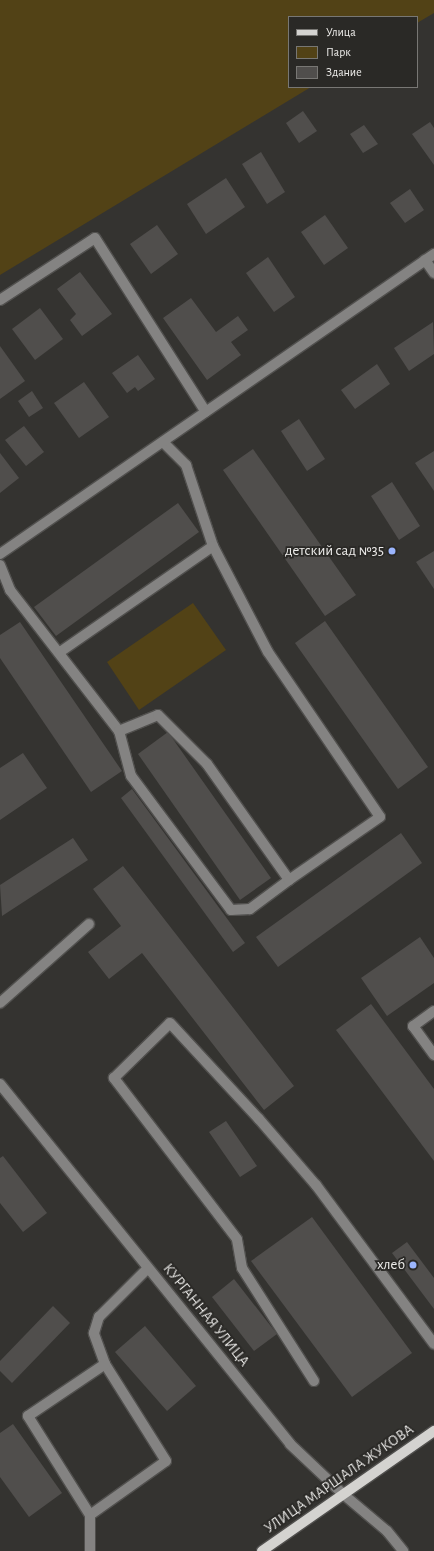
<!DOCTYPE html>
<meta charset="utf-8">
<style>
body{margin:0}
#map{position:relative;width:434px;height:1551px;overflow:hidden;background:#343330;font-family:"Alegreya Sans",sans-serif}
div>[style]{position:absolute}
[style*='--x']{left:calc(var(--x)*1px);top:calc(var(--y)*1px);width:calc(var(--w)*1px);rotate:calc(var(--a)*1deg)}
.green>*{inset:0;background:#524216}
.building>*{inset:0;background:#504e4c}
.roads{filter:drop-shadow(1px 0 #51504e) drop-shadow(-1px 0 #51504e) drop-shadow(0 1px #51504e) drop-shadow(0 -1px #51504e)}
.minor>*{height:10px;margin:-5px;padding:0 5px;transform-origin:5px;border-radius:5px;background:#848382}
.major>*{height:10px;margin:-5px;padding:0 5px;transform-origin:5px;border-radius:5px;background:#d4d3d0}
.dots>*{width:11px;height:11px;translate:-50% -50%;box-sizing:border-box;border:2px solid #2a2926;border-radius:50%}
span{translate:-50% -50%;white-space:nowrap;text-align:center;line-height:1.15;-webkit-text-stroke:3.5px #2a2926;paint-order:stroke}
.poi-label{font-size:15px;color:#ecebe9}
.right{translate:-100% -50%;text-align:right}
.street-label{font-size:15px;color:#ecebe9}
.legend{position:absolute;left:288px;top:16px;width:130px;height:72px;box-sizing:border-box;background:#2a2926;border:1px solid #787774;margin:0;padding:5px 7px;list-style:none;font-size:12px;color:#ecebe9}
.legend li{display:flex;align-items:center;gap:8px;height:20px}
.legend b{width:20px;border:1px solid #787774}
</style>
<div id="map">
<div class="green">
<div style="clip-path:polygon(0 0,434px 0,434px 13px,417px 23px,417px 17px,289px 17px,289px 87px,311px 87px,0 275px)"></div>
<div style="clip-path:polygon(193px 603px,226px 650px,139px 710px,107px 662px)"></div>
</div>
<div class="building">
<div style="clip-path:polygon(303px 111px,317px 131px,299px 143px,286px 123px)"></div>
<div style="clip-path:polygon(430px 122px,434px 128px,434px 165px,412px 134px)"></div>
<div style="clip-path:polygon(364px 125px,378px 144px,363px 153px,350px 134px)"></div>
<div style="clip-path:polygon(261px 152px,285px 192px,267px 204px,242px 164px)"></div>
<div style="clip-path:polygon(226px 178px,245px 207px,206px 234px,187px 204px)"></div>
<div style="clip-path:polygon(410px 189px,424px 210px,405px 223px,390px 203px)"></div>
<div style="clip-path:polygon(325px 215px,348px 248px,324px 265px,301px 232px)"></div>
<div style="clip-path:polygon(157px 225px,178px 254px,151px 274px,130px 244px)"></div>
<div style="clip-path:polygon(268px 257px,295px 297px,274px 312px,246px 273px)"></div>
<div style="clip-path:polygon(80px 272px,112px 314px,82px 336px,70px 320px,76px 314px,57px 289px)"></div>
<div style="clip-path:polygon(191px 298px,216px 332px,238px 316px,248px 330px,231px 342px,241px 355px,207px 380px,163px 318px)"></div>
<div style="clip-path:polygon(40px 308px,63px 339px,35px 360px,12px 329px)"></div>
<div style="clip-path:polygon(433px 322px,434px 354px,409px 371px,394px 348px)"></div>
<div style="clip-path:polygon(0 346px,25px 381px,0 399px)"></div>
<div style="clip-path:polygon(138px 355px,155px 379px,138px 391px,135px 387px,127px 393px,112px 373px)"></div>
<div style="clip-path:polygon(377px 364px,390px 384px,355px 409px,341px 390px)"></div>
<div style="clip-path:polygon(84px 382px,109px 417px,79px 438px,54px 403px)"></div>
<div style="clip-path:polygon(32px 391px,43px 408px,29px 417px,18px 401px)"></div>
<div style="clip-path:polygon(299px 419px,325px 459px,307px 471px,281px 431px)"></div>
<div style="clip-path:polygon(24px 426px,44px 452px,26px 466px,5px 440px)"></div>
<div style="clip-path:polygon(253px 449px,356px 595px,325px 616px,223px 470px)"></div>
<div style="clip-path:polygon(434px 451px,434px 491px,415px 463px)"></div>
<div style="clip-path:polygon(0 453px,19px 478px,0 493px)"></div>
<div style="clip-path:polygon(392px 482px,420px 526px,399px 540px,371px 496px)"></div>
<div style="clip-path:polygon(178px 503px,199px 532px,56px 636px,34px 607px)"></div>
<div style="clip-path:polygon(434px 551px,434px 589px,416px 562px)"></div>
<div style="clip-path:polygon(325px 621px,428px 767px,398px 789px,295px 643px)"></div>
<div style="clip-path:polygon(20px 622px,122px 771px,91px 792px,0 658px,0 635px)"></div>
<div style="clip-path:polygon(168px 732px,271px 878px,240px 900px,138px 754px)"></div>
<div style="clip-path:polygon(23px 753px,47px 788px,0 820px,0 768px)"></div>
<div style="clip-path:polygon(132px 789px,245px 943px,233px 952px,121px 798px)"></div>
<div style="clip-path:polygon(401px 833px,422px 863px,278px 967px,256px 937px)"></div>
<div style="clip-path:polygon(73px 838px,88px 860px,2px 916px,0 885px)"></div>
<div style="clip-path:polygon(123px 866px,294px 1086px,264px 1110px,142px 953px,109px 979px,88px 952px,121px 926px,93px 889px)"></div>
<div style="clip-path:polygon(420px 937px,434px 958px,434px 983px,387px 1016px,361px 978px)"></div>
<div style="clip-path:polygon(371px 1004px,434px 1089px,434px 1161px,336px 1030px)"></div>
<div style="clip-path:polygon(226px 1121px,257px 1166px,240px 1177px,209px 1132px)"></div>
<div style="clip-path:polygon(3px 1156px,47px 1213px,23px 1232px,0 1203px,0 1158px)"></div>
<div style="clip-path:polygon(312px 1217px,412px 1353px,352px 1397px,251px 1261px)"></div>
<div style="clip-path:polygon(407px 1242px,434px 1278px,434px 1309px,392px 1253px)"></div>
<div style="clip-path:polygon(234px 1279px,277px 1334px,254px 1351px,212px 1297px)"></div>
<div style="clip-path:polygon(53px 1306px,70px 1323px,12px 1383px,0 1371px,0 1361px)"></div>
<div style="clip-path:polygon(145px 1326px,196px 1386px,167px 1411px,115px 1352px)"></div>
<div style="clip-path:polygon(13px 1424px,62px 1493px,29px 1517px,0 1477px,0 1433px)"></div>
</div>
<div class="roads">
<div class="minor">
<div style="--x:425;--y:260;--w:16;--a:55"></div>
<div style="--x:0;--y:300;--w:113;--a:-33.1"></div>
<div style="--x:95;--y:238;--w:206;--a:57.5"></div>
<div style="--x:163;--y:442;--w:33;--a:45"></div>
<div style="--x:186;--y:465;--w:85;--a:71.6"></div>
<div style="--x:0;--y:554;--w:528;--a:-34.65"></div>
<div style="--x:0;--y:565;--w:27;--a:68"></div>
<div style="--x:10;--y:590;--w:178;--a:52.3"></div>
<div style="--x:119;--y:731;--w:42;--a:-22.3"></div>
<div style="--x:158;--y:715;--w:69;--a:45"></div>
<div style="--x:207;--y:764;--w:142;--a:54.7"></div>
<div style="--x:289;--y:880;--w:49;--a:143.4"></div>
<div style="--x:250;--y:909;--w:19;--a:177"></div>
<div style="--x:231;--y:910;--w:167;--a:-126.7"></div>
<div style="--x:131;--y:776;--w:47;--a:-104.9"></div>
<div style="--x:60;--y:652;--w:186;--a:-34.7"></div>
<div style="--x:213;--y:546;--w:119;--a:62.6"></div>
<div style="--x:268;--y:652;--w:199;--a:55.8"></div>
<div style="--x:380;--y:817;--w:111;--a:145.3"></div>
<div style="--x:0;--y:1003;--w:119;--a:-41.6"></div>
<div style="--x:434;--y:1011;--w:26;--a:144"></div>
<div style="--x:413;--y:1026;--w:36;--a:54"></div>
<div style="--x:0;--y:1084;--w:462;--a:51.1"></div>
<div style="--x:290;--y:1444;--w:73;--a:43.3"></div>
<div style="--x:343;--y:1494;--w:57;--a:40.1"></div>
<div style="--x:387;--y:1531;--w:26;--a:51"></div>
<div style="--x:314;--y:1381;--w:134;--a:-122.5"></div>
<div style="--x:242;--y:1268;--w:29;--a:-100"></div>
<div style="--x:237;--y:1239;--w:203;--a:-127.4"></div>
<div style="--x:114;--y:1078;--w:78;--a:-44.5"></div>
<div style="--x:170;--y:1023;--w:131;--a:47.2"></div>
<div style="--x:259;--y:1119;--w:87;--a:49.2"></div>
<div style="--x:316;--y:1185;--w:198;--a:53.4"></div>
<div style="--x:90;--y:1515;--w:93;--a:-35.4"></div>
<div style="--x:166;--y:1461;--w:115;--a:-122.2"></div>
<div style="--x:105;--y:1364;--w:33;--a:-110"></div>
<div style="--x:94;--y:1333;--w:17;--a:-73"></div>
<div style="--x:99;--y:1317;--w:69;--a:-45"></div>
<div style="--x:90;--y:1551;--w:36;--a:-90"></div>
<div style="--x:90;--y:1515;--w:117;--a:-122.1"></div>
<div style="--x:28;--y:1416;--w:93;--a:-34"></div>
</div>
<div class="major">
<div style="--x:262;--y:1551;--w:210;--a:-34.9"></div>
</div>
</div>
<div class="dots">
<div style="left:392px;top:551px;background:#9bb5fd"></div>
<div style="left:413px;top:1265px;background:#9bb5fd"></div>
</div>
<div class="poi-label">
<span class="right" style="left:384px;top:551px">детский сад №35</span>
<span class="right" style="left:405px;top:1265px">хлеб</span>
</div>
<div class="street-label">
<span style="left:206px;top:1315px;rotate:51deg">КУРГАННАЯ УЛИЦА</span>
<span style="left:339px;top:1479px;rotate:-35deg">УЛИЦА МАРШАЛА ЖУКОВА</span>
</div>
<ul class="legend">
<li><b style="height:5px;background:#d4d3d0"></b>Улица</li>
<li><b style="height:11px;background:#524216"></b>Парк</li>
<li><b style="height:11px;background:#504e4c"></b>Здание</li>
</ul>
</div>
